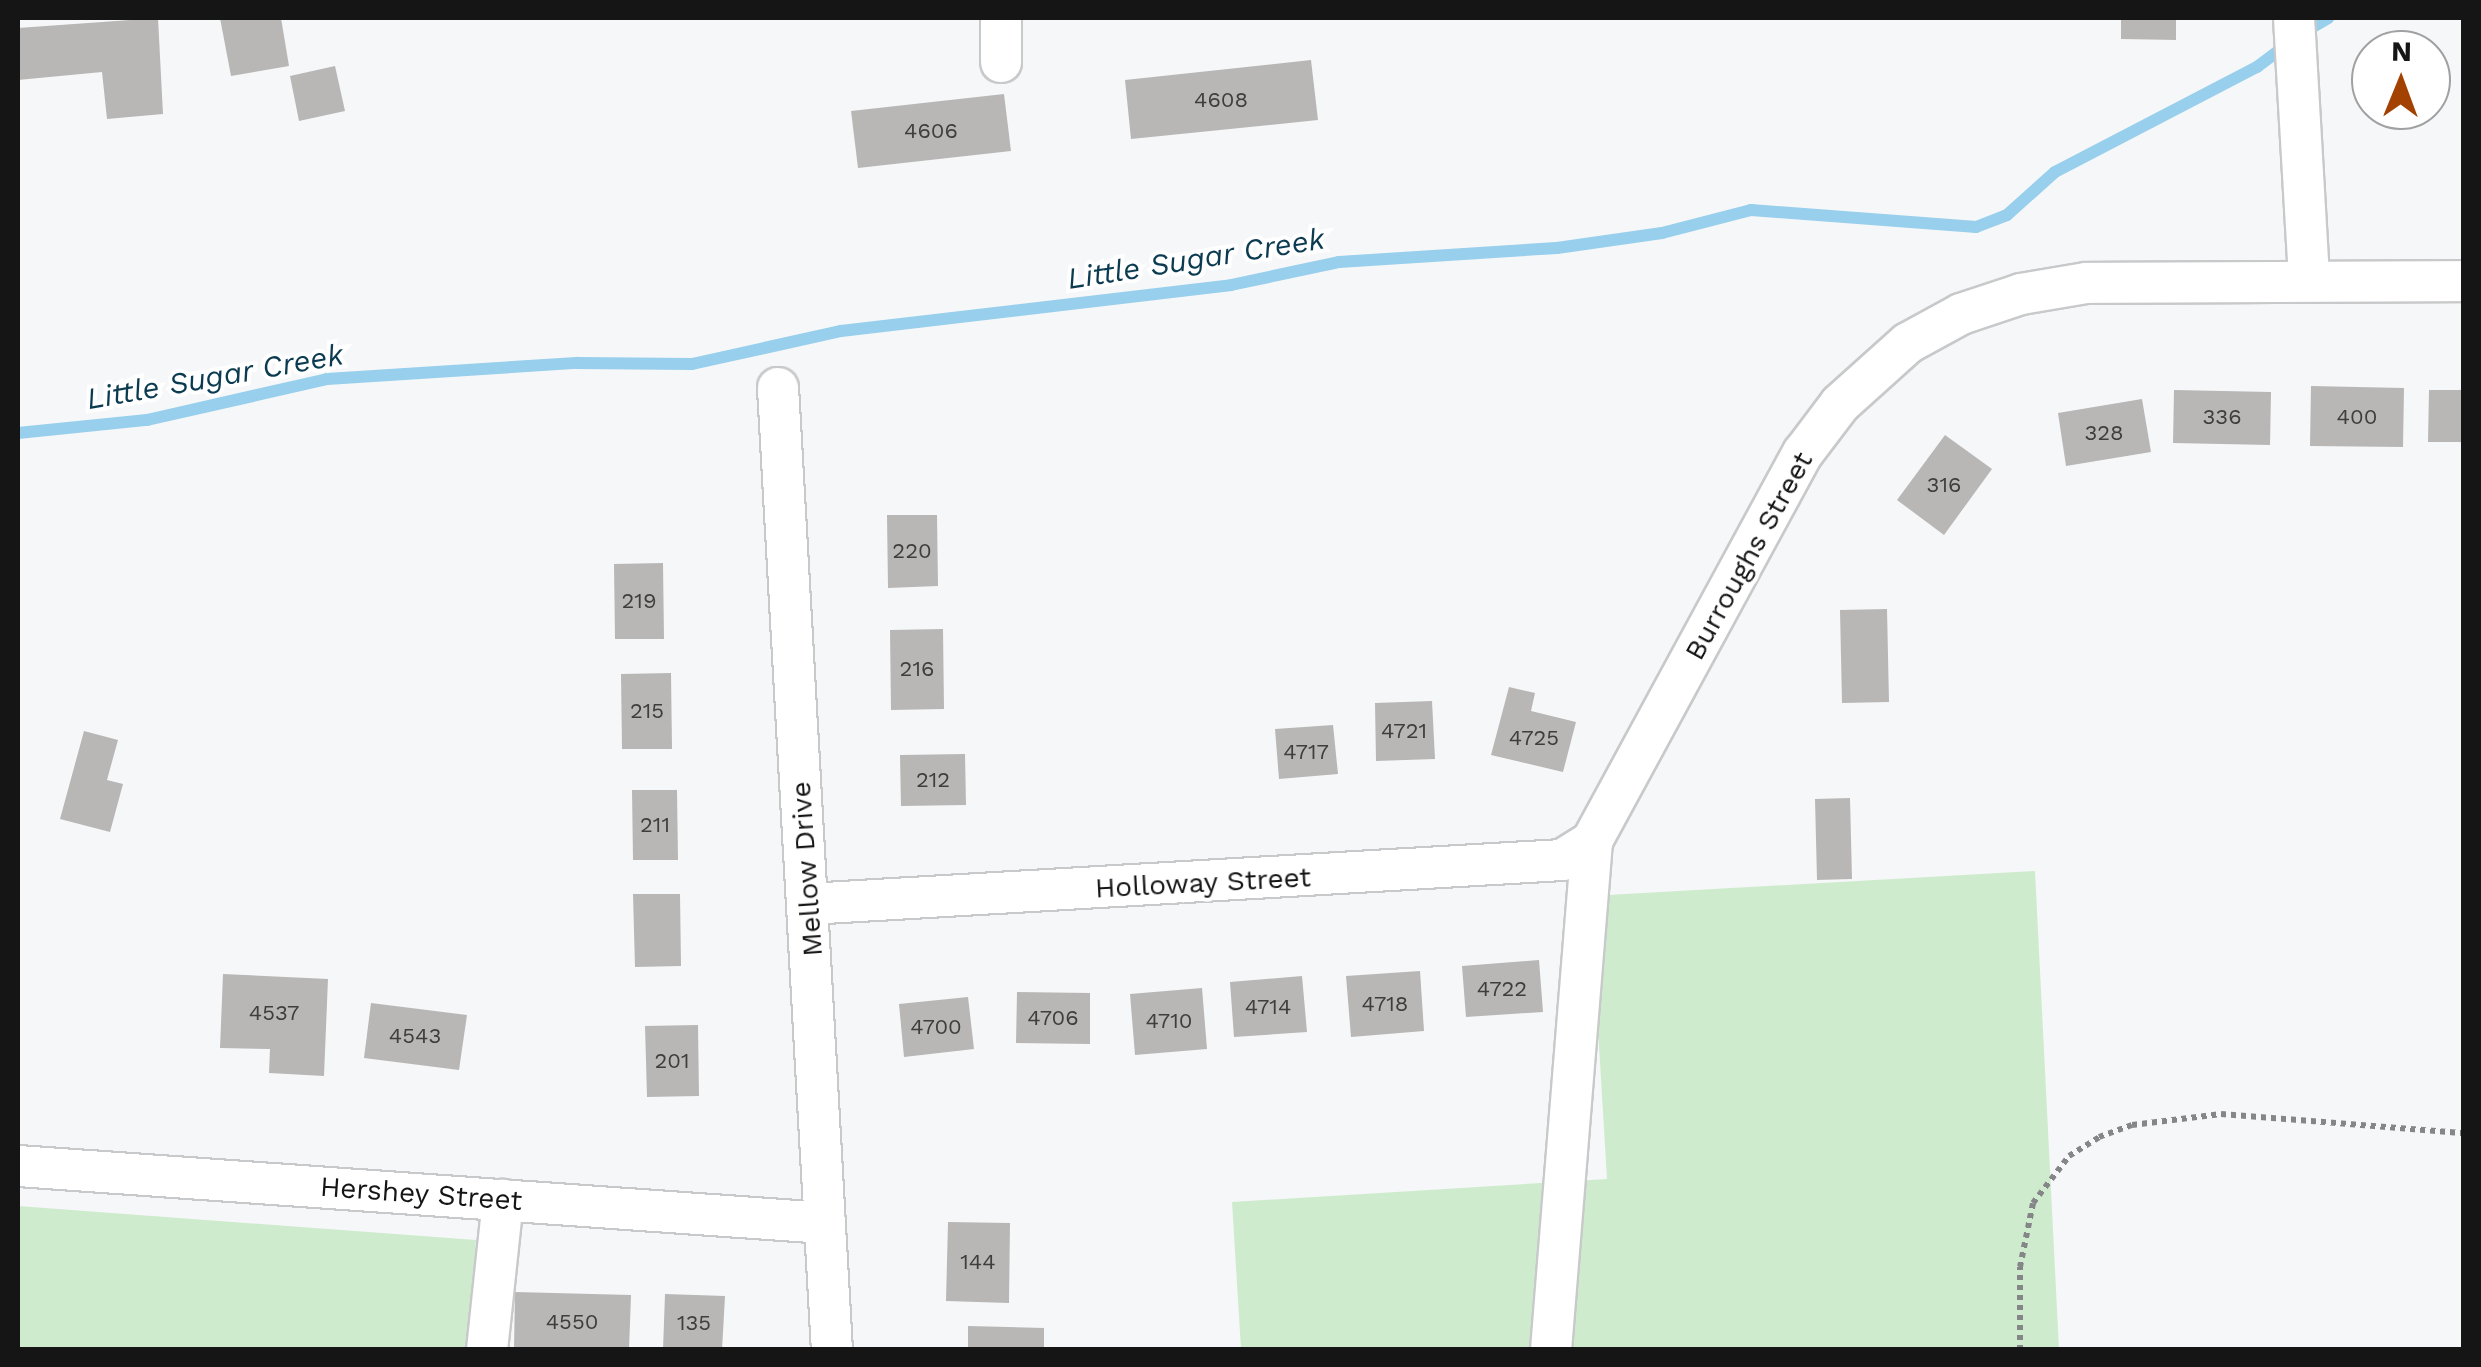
<!DOCTYPE html>
<style>
body{margin:0}
#map{position:relative;width:2481px;height:1367px;overflow:hidden;background:#f6f7f9;font-family:"Work Sans",sans-serif}
div>[style]{position:absolute}
[style*='--x']{left:calc(var(--x)*1px);top:calc(var(--y)*1px);width:calc(var(--w)*1px);rotate:calc(var(--a)*1deg)}
.green>*{inset:0;background:#cfebcd}
.stream>*{height:12px;margin:-6px;padding:0 6px;transform-origin:6px;border-radius:6px;background:#97cfec}
.building>*{inset:0;background:#b8b7b6}
.path>*{height:6px;margin-top:-3px;transform-origin:0;background:repeating-linear-gradient(90deg,#858687 0 5px,transparent 0 10px)}
.roads{filter:drop-shadow(2px 0 #c8c9ca) drop-shadow(-2px 0 #c8c9ca) drop-shadow(0 2px #c8c9ca) drop-shadow(0 -2px #c8c9ca)}
.minor>*{height:40px;margin:-20px;padding:0 20px;transform-origin:20px;border-radius:20px;background:#fff}
span{translate:-50% -50%;white-space:nowrap;text-align:center;line-height:1.15;-webkit-text-stroke:8px #fff;paint-order:stroke}
.number-label{font-size:22px;color:#3e3e3e}
.number-label span{-webkit-text-stroke-width:0}
.street-label{font-size:28px;color:#151516}
.water-label{font-size:30px;color:#0b3b50;font-style:italic}
.frame{position:absolute;inset:0;border:20px solid #151516;pointer-events:none}
.north{position:absolute;left:2351px;top:30px;width:100px;height:100px;box-sizing:border-box;background:#fff;border:2px solid #a1a1a2;border-radius:50%;rotate:1deg;font-size:28px;font-weight:700;line-height:40px;text-align:center;color:#151516}
.north::after{content:'';display:block;margin:auto;width:35px;height:45px;background:#a34101;clip-path:polygon(50% 0,100% 100%,50% 72%,0 100%)}
</style>
<div id="map">
<div class="green">
<div style="clip-path:polygon(2035px 871px,2059px 1349px,1241px 1349px,1232px 1202px,1607px 1179px,1590px 896px)"></div>
<div style="clip-path:polygon(18px 1206px,476px 1240px,468px 1349px,18px 1349px)"></div>
</div>
<div class="stream">
<div style="--x:2304;--y:32;--w:28;--a:-30"></div>
<div style="--x:18;--y:433;--w:130;--a:-5.8"></div>
<div style="--x:147;--y:420;--w:185;--a:-12.8"></div>
<div style="--x:327;--y:379;--w:250;--a:-3.7"></div>
<div style="--x:576;--y:363;--w:116;--a:0.5"></div>
<div style="--x:692;--y:364;--w:153;--a:-12.5"></div>
<div style="--x:841;--y:331;--w:393;--a:-6.7"></div>
<div style="--x:1231;--y:285;--w:110;--a:-12"></div>
<div style="--x:1339;--y:262;--w:218;--a:-3.7"></div>
<div style="--x:1557;--y:248;--w:106;--a:-8.1"></div>
<div style="--x:1662;--y:233;--w:92;--a:-14.5"></div>
<div style="--x:1751;--y:210;--w:226;--a:4.3"></div>
<div style="--x:1976;--y:227;--w:33;--a:-21"></div>
<div style="--x:2007;--y:215;--w:64;--a:-41.9"></div>
<div style="--x:2055;--y:172;--w:228;--a:-27.5"></div>
<div style="--x:2257;--y:67;--w:39;--a:-37"></div>
</div>
<div class="building">
<div style="clip-path:polygon(158px 18px,163px 114px,107px 119px,102px 72px,18px 80px,18px 28px)"></div>
<div style="clip-path:polygon(220px 18px,281px 18px,289px 66px,231px 76px)"></div>
<div style="clip-path:polygon(2121px 18px,2176px 18px,2176px 40px,2121px 39px)"></div>
<div style="clip-path:polygon(1311px 60px,1318px 120px,1131px 139px,1125px 80px)"></div>
<div style="clip-path:polygon(335px 66px,345px 111px,299px 121px,290px 76px)"></div>
<div style="clip-path:polygon(1004px 94px,1011px 151px,858px 168px,851px 111px)"></div>
<div style="clip-path:polygon(2311px 386px,2404px 388px,2403px 447px,2310px 446px)"></div>
<div style="clip-path:polygon(2174px 390px,2271px 392px,2270px 445px,2173px 443px)"></div>
<div style="clip-path:polygon(2429px 390px,2464px 390px,2464px 442px,2428px 442px)"></div>
<div style="clip-path:polygon(2142px 399px,2151px 452px,2066px 466px,2058px 413px)"></div>
<div style="clip-path:polygon(1945px 435px,1992px 469px,1944px 535px,1897px 500px)"></div>
<div style="clip-path:polygon(887px 515px,937px 515px,938px 586px,888px 588px)"></div>
<div style="clip-path:polygon(663px 563px,664px 639px,615px 639px,614px 564px)"></div>
<div style="clip-path:polygon(1887px 609px,1889px 702px,1842px 703px,1840px 610px)"></div>
<div style="clip-path:polygon(943px 629px,944px 709px,891px 710px,890px 630px)"></div>
<div style="clip-path:polygon(671px 673px,672px 749px,622px 749px,621px 674px)"></div>
<div style="clip-path:polygon(1509px 687px,1535px 693px,1531px 711px,1576px 722px,1563px 772px,1491px 755px)"></div>
<div style="clip-path:polygon(1432px 701px,1435px 759px,1376px 761px,1375px 703px)"></div>
<div style="clip-path:polygon(1333px 725px,1338px 774px,1279px 779px,1275px 729px)"></div>
<div style="clip-path:polygon(84px 731px,118px 740px,107px 780px,123px 784px,110px 832px,60px 819px)"></div>
<div style="clip-path:polygon(965px 754px,966px 805px,901px 806px,900px 755px)"></div>
<div style="clip-path:polygon(632px 790px,677px 790px,678px 860px,633px 860px)"></div>
<div style="clip-path:polygon(1850px 798px,1852px 879px,1817px 880px,1815px 799px)"></div>
<div style="clip-path:polygon(633px 894px,680px 894px,681px 966px,635px 967px)"></div>
<div style="clip-path:polygon(1539px 960px,1543px 1012px,1466px 1017px,1462px 966px)"></div>
<div style="clip-path:polygon(1420px 971px,1424px 1031px,1351px 1037px,1346px 976px)"></div>
<div style="clip-path:polygon(223px 974px,328px 979px,324px 1076px,269px 1073px,270px 1049px,220px 1048px)"></div>
<div style="clip-path:polygon(1302px 976px,1307px 1032px,1234px 1037px,1230px 982px)"></div>
<div style="clip-path:polygon(1202px 988px,1207px 1049px,1135px 1055px,1130px 994px)"></div>
<div style="clip-path:polygon(1017px 992px,1090px 993px,1090px 1044px,1016px 1043px)"></div>
<div style="clip-path:polygon(968px 997px,974px 1049px,904px 1057px,899px 1004px)"></div>
<div style="clip-path:polygon(371px 1003px,467px 1015px,459px 1070px,364px 1058px)"></div>
<div style="clip-path:polygon(698px 1025px,699px 1096px,647px 1097px,645px 1026px)"></div>
<div style="clip-path:polygon(948px 1222px,1010px 1223px,1009px 1303px,946px 1301px)"></div>
<div style="clip-path:polygon(515px 1292px,631px 1295px,629px 1350px,514px 1350px)"></div>
<div style="clip-path:polygon(665px 1294px,725px 1296px,722px 1350px,663px 1350px)"></div>
<div style="clip-path:polygon(968px 1326px,1044px 1328px,1044px 1350px,968px 1350px)"></div>
</div>
<div class="path">
<div style="--x:2020;--y:1350;--w:83;--a:-90"></div>
<div style="--x:2020;--y:1267;--w:65;--a:-78.5"></div>
<div style="--x:2033;--y:1203;--w:59;--a:-52.5"></div>
<div style="--x:2069;--y:1156;--w:36;--a:-32"></div>
<div style="--x:2099;--y:1137;--w:35;--a:-20"></div>
<div style="--x:2132;--y:1125;--w:90;--a:-7"></div>
<div style="--x:2221;--y:1114;--w:244;--a:4.5"></div>
</div>
<div class="roads">
<div class="minor">
<div style="--x:2294;--y:18;--w:263;--a:86.7"></div>
<div style="--x:1001;--y:62;--w:44;--a:-90"></div>
<div style="--x:778;--y:388;--w:964;--a:86.79"></div>
<div style="--x:808;--y:904;--w:755;--a:-3.34"></div>
<div style="--x:1562;--y:860;--w:36;--a:-32"></div>
<div style="--x:18;--y:1166;--w:809;--a:4.04"></div>
<div style="--x:487;--y:1350;--w:151;--a:-83.9"></div>
<div style="--x:1551;--y:1350;--w:511;--a:-85.39"></div>
<div style="--x:1592;--y:841;--w:442;--a:-61.5"></div>
<div style="--x:1803;--y:453;--w:61;--a:-52.9"></div>
<div style="--x:1840;--y:404;--w:91;--a:-41.9"></div>
<div style="--x:1908;--y:343;--w:60;--a:-28.7"></div>
<div style="--x:1961;--y:314;--w:63;--a:-18.4"></div>
<div style="--x:2021;--y:294;--w:66;--a:-9.6"></div>
<div style="--x:2086;--y:283;--w:378;--a:-0.3"></div>
</div>
</div>
<div class="number-label">
<span style="left:1221px;top:100px">4608</span>
<span style="left:931px;top:131px">4606</span>
<span style="left:2222px;top:417px">336</span>
<span style="left:2357px;top:417px">400</span>
<span style="left:2104px;top:433px">328</span>
<span style="left:1944px;top:485px">316</span>
<span style="left:912px;top:551px">220</span>
<span style="left:639px;top:601px">219</span>
<span style="left:917px;top:669px">216</span>
<span style="left:647px;top:711px">215</span>
<span style="left:1404px;top:731px">4721</span>
<span style="left:1534px;top:738px">4725</span>
<span style="left:1306px;top:752px">4717</span>
<span style="left:933px;top:780px">212</span>
<span style="left:655px;top:825px">211</span>
<span style="left:1502px;top:989px">4722</span>
<span style="left:1385px;top:1004px">4718</span>
<span style="left:1268px;top:1007px">4714</span>
<span style="left:274px;top:1013px">4537</span>
<span style="left:1053px;top:1018px">4706</span>
<span style="left:1169px;top:1021px">4710</span>
<span style="left:936px;top:1027px">4700</span>
<span style="left:415px;top:1036px">4543</span>
<span style="left:672px;top:1061px">201</span>
<span style="left:978px;top:1262px">144</span>
<span style="left:572px;top:1322px">4550</span>
<span style="left:694px;top:1323px">135</span>
</div>
<div class="street-label">
<span style="left:1749px;top:556px;rotate:-61deg">Burroughs Street</span>
<span style="left:807px;top:869px;rotate:-94deg">Mellow Drive</span>
<span style="left:1203px;top:883px;rotate:-3deg">Holloway Street</span>
<span style="left:421px;top:1194px;rotate:4deg">Hershey Street</span>
</div>
<div class="water-label">
<span style="left:1196px;top:259px;rotate:-9deg">Little Sugar Creek</span>
<span style="left:215px;top:377px;rotate:-10deg">Little Sugar Creek</span>
</div>
<div class="frame"></div>
<div class="north">N</div>
</div>
